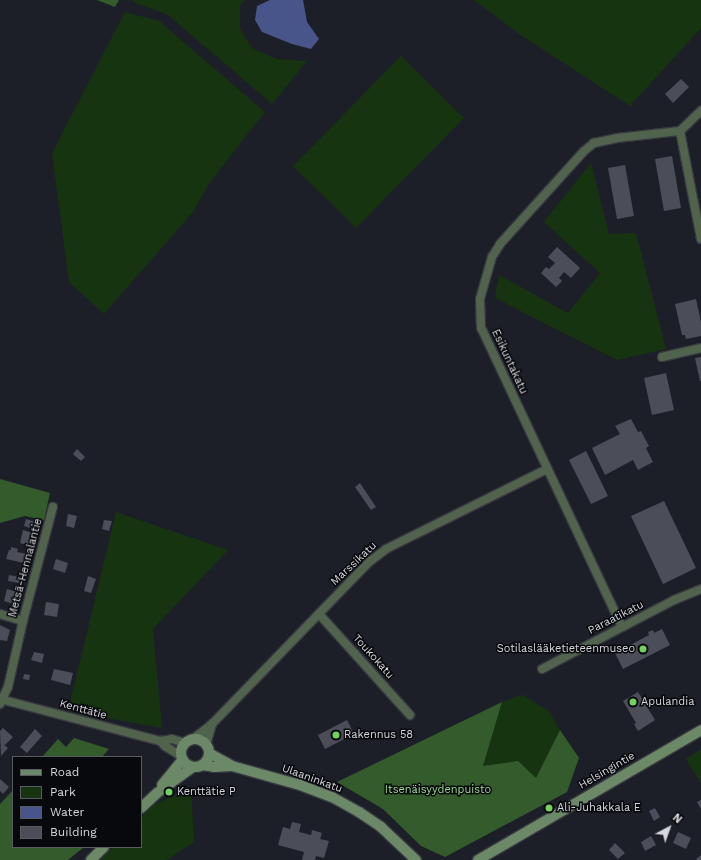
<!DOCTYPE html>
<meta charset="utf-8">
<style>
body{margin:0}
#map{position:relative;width:701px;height:860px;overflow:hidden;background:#1d1f28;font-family:"Work Sans",sans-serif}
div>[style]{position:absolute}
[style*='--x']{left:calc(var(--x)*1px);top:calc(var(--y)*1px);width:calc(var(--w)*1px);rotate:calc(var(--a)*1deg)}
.green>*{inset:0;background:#163410}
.forest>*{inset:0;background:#335b2b}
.water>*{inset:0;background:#47558a}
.building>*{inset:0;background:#4b4e58}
.roads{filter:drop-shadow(1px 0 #373941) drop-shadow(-1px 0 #373941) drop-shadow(0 1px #373941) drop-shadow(0 -1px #373941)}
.street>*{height:8px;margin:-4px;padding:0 4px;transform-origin:4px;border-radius:4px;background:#51634d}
.secondary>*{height:10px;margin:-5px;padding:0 5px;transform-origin:5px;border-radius:5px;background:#6c8967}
.secondary>.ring{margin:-5px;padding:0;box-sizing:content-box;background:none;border:10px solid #6c8967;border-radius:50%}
.dots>*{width:11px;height:11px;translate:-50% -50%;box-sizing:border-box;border:2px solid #08090d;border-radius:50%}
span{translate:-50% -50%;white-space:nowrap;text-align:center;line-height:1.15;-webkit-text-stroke:3px #08090d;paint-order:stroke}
.street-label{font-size:11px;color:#d5d7dd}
.poi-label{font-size:11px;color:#d5d7dd}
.right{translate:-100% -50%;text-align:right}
.left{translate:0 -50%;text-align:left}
.park-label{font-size:11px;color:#9dda91}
.legend{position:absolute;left:12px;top:756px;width:130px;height:92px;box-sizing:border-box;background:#08090d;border:1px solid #5a5b60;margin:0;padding:5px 7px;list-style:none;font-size:12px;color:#d5d7dd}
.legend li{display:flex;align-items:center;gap:8px;height:20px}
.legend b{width:20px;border:1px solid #5a5b60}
.north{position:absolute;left:649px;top:808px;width:40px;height:40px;-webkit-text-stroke:3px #08090d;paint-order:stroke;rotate:41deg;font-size:11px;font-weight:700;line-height:16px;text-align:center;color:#d5d7dd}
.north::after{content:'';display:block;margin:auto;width:14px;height:18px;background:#d5d7dd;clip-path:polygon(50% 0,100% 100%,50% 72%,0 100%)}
</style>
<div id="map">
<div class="green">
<div style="clip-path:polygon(134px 0,245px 0,240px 5px,240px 29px,252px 48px,276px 59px,307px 61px,272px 104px,168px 15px,133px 2px)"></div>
<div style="clip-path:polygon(474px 0,701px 0,701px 28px,630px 106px,522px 36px)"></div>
<div style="clip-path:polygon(125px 12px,159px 21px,265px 112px,210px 182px,193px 212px,104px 314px,69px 282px,52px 153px)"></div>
<div style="clip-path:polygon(401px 56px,464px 118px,356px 228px,293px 166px)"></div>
<div style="clip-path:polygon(591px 163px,609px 234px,636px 233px,666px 349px,617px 360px,495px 298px,499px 275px,568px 313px,600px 273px,544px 222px)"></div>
<div style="clip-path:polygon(116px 512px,228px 550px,153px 629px,162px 728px,68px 711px)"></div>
<div style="clip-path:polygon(523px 695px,549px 711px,560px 730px,536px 778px,483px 766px,502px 702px)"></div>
<div style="clip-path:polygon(701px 749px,701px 784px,686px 759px)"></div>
<div style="clip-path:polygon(191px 788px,194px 842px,167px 860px,100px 860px,113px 847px,141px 847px,141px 818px,153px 805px)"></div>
</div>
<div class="forest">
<div style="clip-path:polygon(97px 0,119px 0,115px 7px)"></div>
<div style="clip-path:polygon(0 479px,50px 493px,44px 520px,25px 516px,0 523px)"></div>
<div style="clip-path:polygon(502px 702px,483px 766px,518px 761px,536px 778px,560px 730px,579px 758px,567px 792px,445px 857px,421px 846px,383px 809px,337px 782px)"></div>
<div style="clip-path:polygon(74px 738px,109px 749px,102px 757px,42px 757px,58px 739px,66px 747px)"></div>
<div style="clip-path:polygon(13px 790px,13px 847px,84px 847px,68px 860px,0 860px,0 804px)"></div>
</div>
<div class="water">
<div style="clip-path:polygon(270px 0,303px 0,307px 22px,319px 39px,311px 49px,292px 44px,262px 32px,255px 20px,257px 6px)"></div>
</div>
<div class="building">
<div style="clip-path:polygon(681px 79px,689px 87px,673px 103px,665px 94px)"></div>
<div style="clip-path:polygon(672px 156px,681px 208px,664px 211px,655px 159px)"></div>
<div style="clip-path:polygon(625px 165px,634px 216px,617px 219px,608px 168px)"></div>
<div style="clip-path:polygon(557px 247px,580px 268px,571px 278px,564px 272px,559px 278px,562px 281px,556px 287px,541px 273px,546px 267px,549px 269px,555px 263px,548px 257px)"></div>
<div style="clip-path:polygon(696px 299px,701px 322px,701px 336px,686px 339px,685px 335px,682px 335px,675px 304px)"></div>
<div style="clip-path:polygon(701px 357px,701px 381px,700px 381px,695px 358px)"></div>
<div style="clip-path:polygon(666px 373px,674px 410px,652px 415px,644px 378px)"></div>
<div style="clip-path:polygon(631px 419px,638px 432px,641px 431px,649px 446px,646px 448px,653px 462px,638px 470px,633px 460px,605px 475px,592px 448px,620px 434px,615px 426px)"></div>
<div style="clip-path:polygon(77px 449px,85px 457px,81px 461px,73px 454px)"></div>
<div style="clip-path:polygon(586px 451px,608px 496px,591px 504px,569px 460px)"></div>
<div style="clip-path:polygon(360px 483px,376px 507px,371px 510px,355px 487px)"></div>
<div style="clip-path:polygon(664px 501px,696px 568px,663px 584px,631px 516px)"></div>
<div style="clip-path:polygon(68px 514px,77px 516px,74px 528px,66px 526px)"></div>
<div style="clip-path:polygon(26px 519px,35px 522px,33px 529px,24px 526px)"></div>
<div style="clip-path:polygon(104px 520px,112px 521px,109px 531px,102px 529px)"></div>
<div style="clip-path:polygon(23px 530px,36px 534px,33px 547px,20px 543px)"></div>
<div style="clip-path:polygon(11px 547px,18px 549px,17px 552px,27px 554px,24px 563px,6px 559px,9px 550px,11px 550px)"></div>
<div style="clip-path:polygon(56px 559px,68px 563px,65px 573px,53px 569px)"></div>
<div style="clip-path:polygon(9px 575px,21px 577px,19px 583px,8px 581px)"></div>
<div style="clip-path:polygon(88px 576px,96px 579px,91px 593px,84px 591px)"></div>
<div style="clip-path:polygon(7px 589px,20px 593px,17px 605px,4px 601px)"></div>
<div style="clip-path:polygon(46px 602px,59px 604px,57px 617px,44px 615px)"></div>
<div style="clip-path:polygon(0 625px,10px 630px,7px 641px,0 640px)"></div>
<div style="clip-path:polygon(662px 629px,670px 645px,623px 669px,614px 651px,620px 648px,621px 650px,649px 635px,648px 632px,653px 630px,654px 633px)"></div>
<div style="clip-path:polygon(34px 652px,44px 654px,42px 663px,31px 660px)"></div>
<div style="clip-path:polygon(54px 669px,73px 673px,70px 685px,51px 680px)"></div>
<div style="clip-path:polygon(24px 674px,30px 675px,29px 680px,23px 679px)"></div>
<div style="clip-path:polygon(638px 692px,655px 720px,638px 731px,634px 724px,636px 723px,623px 701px)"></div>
<div style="clip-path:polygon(347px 720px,354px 734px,325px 749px,318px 735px)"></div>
<div style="clip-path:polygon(3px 728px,13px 737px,5px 745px,3px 744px,8px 748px,1px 756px,0 731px)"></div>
<div style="clip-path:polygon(35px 729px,42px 736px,27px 753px,20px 747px)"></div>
<div style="clip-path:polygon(0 779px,9px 787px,3px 794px,0 791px)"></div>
<div style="clip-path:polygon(701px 800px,701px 809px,697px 802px)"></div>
<div style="clip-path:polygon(655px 808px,660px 817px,654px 821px,649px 811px)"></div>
<div style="clip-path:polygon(292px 822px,301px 824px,299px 832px,311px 835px,312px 830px,322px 833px,320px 839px,329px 841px,324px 858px,316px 856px,315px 860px,302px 860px,304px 852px,278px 845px,283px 827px,290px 829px)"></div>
<div style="clip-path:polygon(678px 832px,691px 838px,686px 849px,673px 843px)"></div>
<div style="clip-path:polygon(651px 836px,656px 845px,645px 851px,641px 842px)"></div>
<div style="clip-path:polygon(615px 843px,625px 853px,618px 859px,609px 850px)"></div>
<div style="clip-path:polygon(701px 855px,701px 860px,697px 860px,696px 859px)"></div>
</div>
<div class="roads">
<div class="street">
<div style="--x:680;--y:131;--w:110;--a:79"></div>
<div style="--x:662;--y:357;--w:40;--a:-13"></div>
<div style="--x:0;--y:614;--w:24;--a:17"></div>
<div style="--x:319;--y:614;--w:136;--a:48"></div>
<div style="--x:622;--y:627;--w:331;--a:-115.2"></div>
<div style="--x:481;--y:328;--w:29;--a:-92"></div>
<div style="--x:480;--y:299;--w:44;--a:-74.1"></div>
<div style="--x:492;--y:257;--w:15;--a:-58"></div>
<div style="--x:500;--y:244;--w:125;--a:-47.9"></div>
<div style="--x:584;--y:151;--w:13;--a:-39"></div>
<div style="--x:594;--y:143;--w:24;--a:-12"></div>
<div style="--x:617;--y:138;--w:63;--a:-6.3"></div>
<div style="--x:680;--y:131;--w:29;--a:-44"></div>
<div style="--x:542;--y:669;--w:149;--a:-27.6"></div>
<div style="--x:674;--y:600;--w:29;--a:-22"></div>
<div style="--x:0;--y:699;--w:165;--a:14.7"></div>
<div style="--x:160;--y:741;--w:12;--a:-9"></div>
<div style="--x:172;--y:739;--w:14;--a:17"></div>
<div style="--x:0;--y:704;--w:19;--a:-65"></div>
<div style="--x:8;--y:687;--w:68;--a:-77.2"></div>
<div style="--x:23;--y:621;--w:118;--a:-75.3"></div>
<div style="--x:193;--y:739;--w:24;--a:-38"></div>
<div style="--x:212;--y:724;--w:226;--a:-45.9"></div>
<div style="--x:369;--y:562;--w:21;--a:-37"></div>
<div style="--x:386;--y:549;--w:180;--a:-26.4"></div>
<div style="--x:160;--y:741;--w:7;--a:45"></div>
<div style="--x:165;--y:746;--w:19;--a:32"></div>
<div style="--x:206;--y:745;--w:22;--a:-74"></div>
</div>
<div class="secondary">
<div class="ring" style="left:181px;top:739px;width:18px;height:18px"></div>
<div style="--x:209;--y:753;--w:26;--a:29"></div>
<div style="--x:232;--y:766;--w:71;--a:15.6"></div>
<div style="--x:300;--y:785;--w:34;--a:21"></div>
<div style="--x:332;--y:797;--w:31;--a:29"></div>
<div style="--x:359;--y:812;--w:27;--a:34"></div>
<div style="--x:381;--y:827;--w:48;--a:43.3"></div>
<div style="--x:202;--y:765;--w:12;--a:9"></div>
<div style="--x:214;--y:767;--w:18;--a:-3"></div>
<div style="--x:162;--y:785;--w:32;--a:-51"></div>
<div style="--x:141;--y:808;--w:22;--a:-43"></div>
<div style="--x:157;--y:793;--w:44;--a:-35.8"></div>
<div style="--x:91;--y:860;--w:18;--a:-45"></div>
<div style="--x:478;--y:860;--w:258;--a:-30.2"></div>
</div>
</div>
<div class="dots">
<div style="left:643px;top:649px;background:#71d25e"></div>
<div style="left:633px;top:702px;background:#71d25e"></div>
<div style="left:336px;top:735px;background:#71d25e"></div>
<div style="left:169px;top:792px;background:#71d25e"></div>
<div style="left:549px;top:808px;background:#71d25e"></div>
</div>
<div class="street-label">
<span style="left:509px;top:362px;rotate:65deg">Esikuntakatu</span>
<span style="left:354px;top:564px;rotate:-43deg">Marssikatu</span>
<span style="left:26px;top:568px;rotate:-75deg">Metsä-Hennalantie</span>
<span style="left:616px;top:618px;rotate:-27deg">Paraatikatu</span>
<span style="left:373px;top:657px;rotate:48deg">Toukokatu</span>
<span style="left:83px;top:710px;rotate:15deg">Kenttätie</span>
<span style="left:607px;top:771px;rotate:-30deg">Helsingintie</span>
<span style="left:312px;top:779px;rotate:20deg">Ulaaninkatu</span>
</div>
<div class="poi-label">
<span class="right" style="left:635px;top:649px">Sotilaslääketieteenmuseo</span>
<span class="left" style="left:641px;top:702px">Apulandia</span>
<span class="left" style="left:344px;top:735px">Rakennus 58</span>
<span class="left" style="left:177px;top:792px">Kenttätie P</span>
<span class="left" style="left:557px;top:808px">Ali-Juhakkala E</span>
</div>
<div class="park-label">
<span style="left:438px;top:790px">Itsenäisyydenpuisto</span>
</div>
<ul class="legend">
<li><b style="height:5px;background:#6c8967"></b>Road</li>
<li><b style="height:11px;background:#163410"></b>Park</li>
<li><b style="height:11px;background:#47558a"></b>Water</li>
<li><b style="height:11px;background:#4b4e58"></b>Building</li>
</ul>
<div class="north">N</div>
</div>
